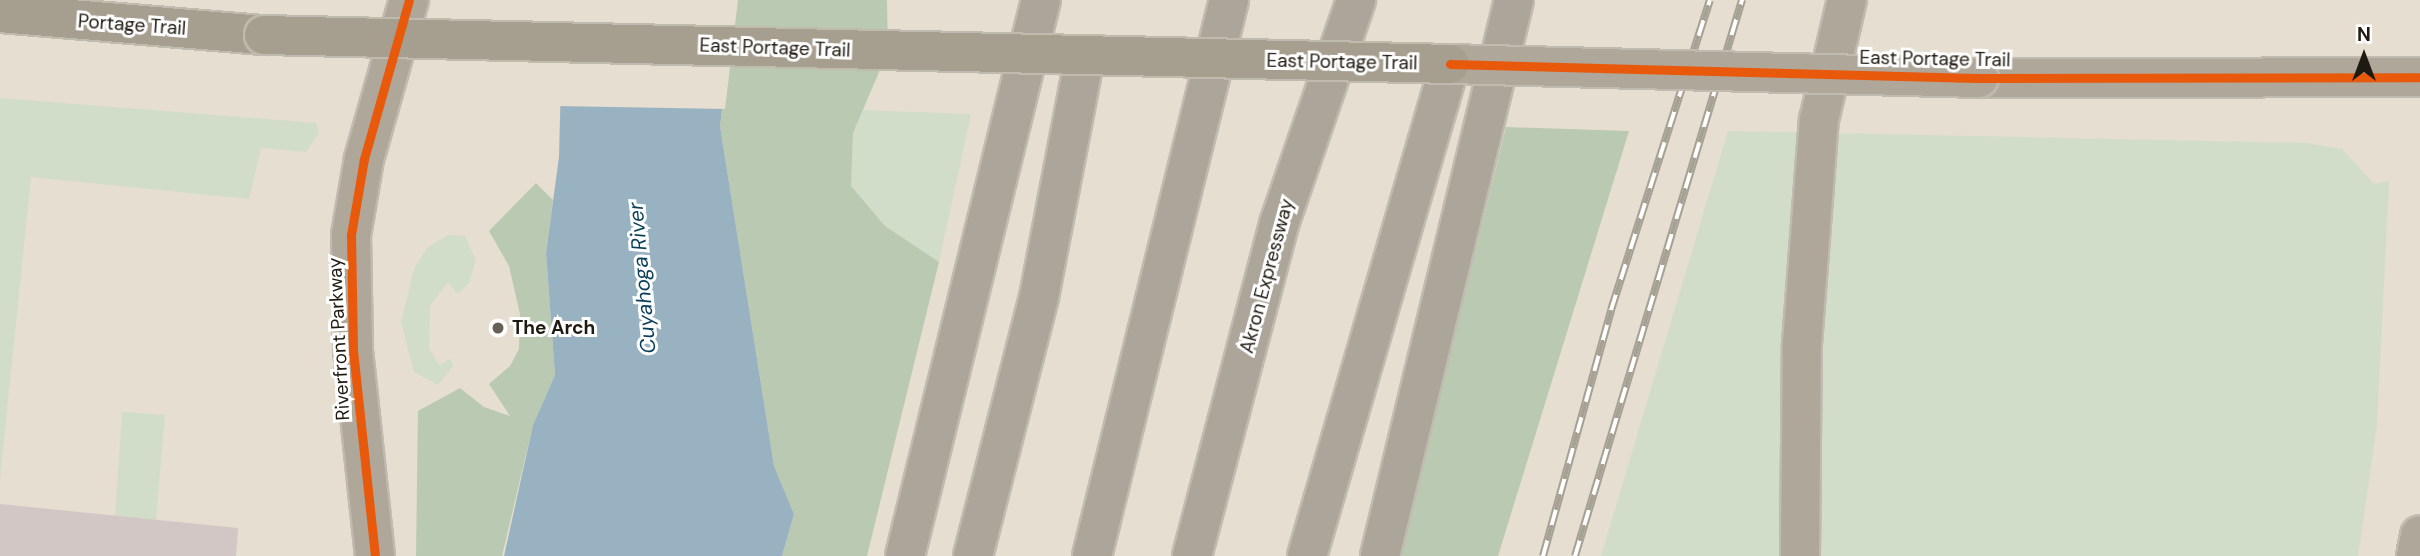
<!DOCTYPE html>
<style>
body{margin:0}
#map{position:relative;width:2420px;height:556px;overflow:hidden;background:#e6ded0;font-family:"DM Sans",sans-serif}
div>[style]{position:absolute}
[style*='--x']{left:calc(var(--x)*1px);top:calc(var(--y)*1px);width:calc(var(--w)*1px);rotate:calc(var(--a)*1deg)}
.green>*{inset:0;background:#d1ddc8}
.forest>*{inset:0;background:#bacab2}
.water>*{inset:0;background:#98b2c1}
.pier>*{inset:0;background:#e6ded0}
.building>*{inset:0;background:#d3c7c6}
.roads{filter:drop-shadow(2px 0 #c1baaf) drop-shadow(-2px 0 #c1baaf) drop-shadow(0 2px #c1baaf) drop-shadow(0 -2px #c1baaf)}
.minor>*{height:38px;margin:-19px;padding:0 19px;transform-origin:19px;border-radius:19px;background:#afa79a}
.major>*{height:38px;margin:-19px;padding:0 19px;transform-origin:19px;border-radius:19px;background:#a69e8f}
.highway>*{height:38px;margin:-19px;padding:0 19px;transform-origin:19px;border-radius:19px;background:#aca599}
.rail>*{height:8px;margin-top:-4px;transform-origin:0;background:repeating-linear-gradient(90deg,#fff 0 16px,#a6a195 0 32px);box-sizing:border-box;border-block:2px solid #a6a195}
.bridges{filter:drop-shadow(2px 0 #c1baaf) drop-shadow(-2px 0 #c1baaf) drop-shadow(0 2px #c1baaf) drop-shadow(0 -2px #c1baaf)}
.minor-bridge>*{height:38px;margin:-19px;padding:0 19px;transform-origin:19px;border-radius:19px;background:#afa79a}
.major-bridge>*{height:38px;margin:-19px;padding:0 19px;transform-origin:19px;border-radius:19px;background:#a69e8f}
.cycleway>*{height:9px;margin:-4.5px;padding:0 4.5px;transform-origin:4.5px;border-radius:4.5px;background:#e8590c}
.dots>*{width:19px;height:19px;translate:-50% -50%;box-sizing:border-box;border:4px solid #fff;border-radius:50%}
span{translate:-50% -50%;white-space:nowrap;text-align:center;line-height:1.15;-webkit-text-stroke:6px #fff;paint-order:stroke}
.street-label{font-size:19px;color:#1f1a11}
.poi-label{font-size:19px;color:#1f1a11;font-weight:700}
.left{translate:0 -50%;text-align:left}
.water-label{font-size:21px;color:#0a3f5a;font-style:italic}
.north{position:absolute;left:2329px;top:21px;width:70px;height:70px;-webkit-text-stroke:5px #fff;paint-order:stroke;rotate:0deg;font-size:19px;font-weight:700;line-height:28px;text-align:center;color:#1f1a11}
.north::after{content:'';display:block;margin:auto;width:24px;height:32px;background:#1f1a11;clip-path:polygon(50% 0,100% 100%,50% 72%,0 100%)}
</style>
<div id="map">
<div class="green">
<div style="clip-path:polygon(0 98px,316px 123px,319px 133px,306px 152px,261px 148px,249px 199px,31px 177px,0 479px)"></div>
<div style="clip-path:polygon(863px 110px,971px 114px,939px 262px,885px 226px,851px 187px,853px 133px)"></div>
<div style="clip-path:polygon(1728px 131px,2306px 143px,2342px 149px,2374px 184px,2389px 181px,2377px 423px,2358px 556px,1601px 556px)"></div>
<div style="clip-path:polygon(448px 235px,465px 236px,476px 260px,469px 283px,458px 294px,448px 282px,430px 306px,429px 348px,439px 365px,450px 359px,453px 366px,438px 385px,414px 372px,401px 322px,414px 269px,427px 248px)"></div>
<div style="clip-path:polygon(122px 412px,165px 415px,156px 520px,115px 516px)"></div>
</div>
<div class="forest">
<div style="clip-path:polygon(735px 0,887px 0,888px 51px,853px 133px,851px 186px,885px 226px,939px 262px,867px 556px,782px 556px,794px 514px,774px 466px,720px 126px)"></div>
<div style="clip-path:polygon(1506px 127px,1629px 131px,1498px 556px,1400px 556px)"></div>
<div style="clip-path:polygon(536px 183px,553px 200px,546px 253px,555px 375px,533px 425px,502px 556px,416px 556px,418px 411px,460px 388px,484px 407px,510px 416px,489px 384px,510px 366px,519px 349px,520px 314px,509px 266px,489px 231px)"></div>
</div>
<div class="water">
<div style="clip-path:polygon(563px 0,735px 0,720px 126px,774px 466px,794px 514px,782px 556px,504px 556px,533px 425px,555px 375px,546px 253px,559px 157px)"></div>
</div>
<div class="pier">
<div style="clip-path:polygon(560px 0,738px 0,725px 109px,556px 106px)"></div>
</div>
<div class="building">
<div style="clip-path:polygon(0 504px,238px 528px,236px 556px,0 556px)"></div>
</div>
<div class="roads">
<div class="minor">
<div style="--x:1979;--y:78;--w:441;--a:-0.1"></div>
<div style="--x:375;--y:556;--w:208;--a:-96.1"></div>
<div style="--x:353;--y:349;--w:114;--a:-91"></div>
<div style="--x:351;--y:235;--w:77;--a:-80.3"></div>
<div style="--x:364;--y:159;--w:165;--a:-74.2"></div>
<div style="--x:1800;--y:556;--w:212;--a:-89.5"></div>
<div style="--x:1802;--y:344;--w:225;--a:-85.7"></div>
<div style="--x:1819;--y:120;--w:123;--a:-76.9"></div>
<div style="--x:2416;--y:556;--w:21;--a:-79"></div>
</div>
<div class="major">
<div style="--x:0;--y:13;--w:265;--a:4.8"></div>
</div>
<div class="highway">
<div style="--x:905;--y:556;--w:572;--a:-76.26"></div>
<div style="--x:973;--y:556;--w:267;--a:-75.7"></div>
<div style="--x:1039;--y:297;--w:245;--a:-79.2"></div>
<div style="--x:1092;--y:556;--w:573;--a:-76.16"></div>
<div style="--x:1192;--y:556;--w:343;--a:-75.3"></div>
<div style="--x:1279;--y:224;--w:237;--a:-71"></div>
<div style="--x:1307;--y:556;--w:512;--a:-73.79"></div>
<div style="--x:1380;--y:556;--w:572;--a:-76.45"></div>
</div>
</div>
<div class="rail">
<div style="--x:1543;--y:556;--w:255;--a:-74.5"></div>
<div style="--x:1611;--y:310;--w:325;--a:-72.3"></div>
<div style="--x:1575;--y:556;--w:581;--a:-73.28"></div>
</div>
<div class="bridges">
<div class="minor-bridge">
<div style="--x:1450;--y:64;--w:529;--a:1.52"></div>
</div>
<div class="major-bridge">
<div style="--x:264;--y:35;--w:1186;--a:1.4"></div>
</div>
</div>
<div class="cycleway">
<div style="--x:1450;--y:64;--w:529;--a:1.52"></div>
<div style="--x:1979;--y:78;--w:441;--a:-0.1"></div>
<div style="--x:375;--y:556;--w:208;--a:-96.1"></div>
<div style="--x:353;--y:349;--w:114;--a:-91"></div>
<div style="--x:351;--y:235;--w:77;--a:-80.3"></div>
<div style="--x:364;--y:159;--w:165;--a:-74.2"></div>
</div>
<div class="dots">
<div style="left:498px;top:328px;background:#655f54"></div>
</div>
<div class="street-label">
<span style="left:132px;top:25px;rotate:4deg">Portage Trail</span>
<span style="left:775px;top:48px;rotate:2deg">East Portage Trail</span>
<span style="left:1935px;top:59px;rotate:1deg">East Portage Trail</span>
<span style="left:1342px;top:62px;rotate:1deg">East Portage Trail</span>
<span style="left:1267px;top:276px;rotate:-75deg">Akron Expressway</span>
<span style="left:339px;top:339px;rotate:-93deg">Riverfront Parkway</span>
</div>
<div class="poi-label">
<span class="left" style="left:512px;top:328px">The Arch</span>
</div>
<div class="water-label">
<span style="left:642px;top:278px;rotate:-95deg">Cuyahoga River</span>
</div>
<div class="north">N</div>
</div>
